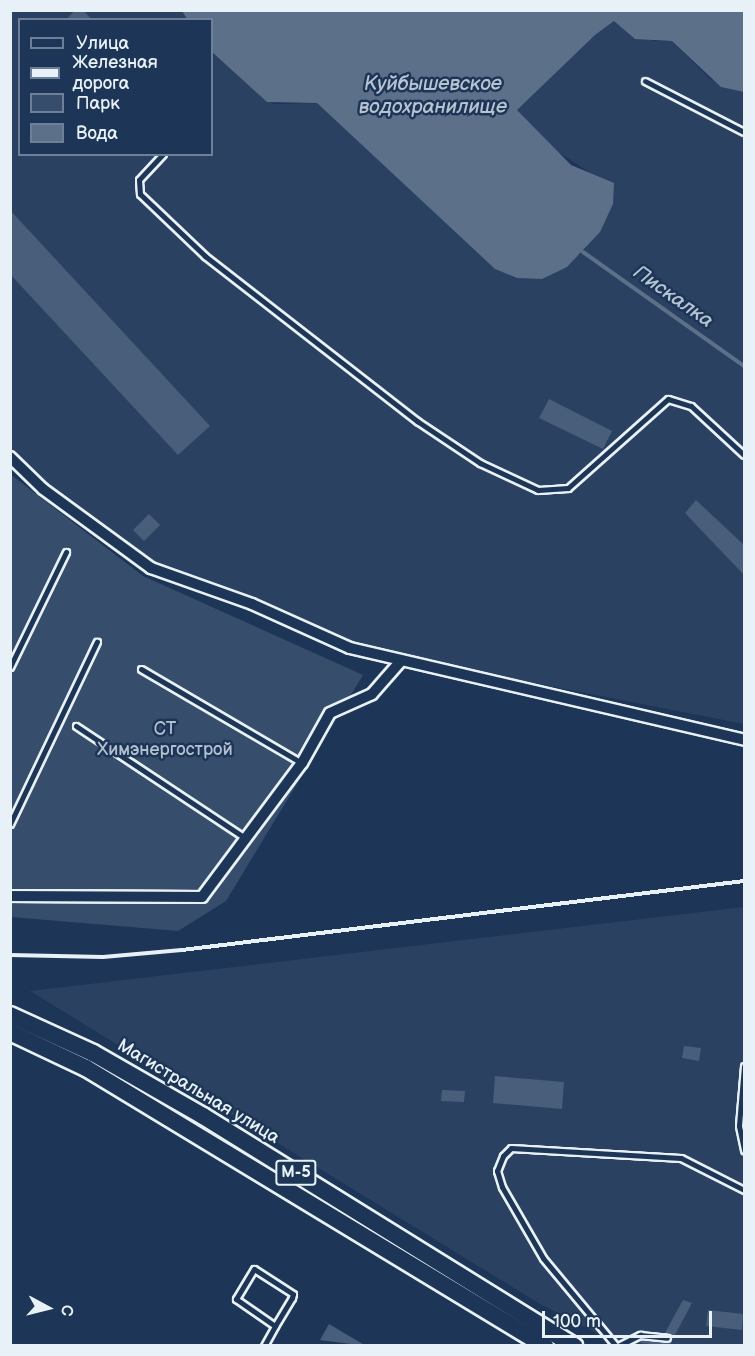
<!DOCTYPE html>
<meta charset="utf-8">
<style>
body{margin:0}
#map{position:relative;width:755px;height:1356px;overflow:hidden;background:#1d3557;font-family:"Balsamiq Sans",sans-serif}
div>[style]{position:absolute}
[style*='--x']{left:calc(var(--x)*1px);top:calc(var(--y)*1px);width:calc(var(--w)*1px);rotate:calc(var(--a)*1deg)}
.built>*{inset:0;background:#2a4162}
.green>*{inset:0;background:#374d6c}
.water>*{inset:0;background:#5d7089}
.stream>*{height:4px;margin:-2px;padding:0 2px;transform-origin:2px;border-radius:2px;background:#5d7089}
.building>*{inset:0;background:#495e7a}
.roads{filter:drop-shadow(2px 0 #e8f1f8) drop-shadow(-2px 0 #e8f1f8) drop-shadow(0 2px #e8f1f8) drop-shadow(0 -2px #e8f1f8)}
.service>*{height:5px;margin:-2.5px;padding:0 2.5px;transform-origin:2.5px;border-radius:2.5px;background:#1d3557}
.minor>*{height:10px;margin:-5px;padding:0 5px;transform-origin:5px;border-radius:5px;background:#1d3557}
.trunk>*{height:16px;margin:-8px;padding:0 8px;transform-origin:8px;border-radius:8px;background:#1d3557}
.rail>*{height:4px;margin:-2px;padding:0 2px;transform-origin:2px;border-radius:2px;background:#e8f1f8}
span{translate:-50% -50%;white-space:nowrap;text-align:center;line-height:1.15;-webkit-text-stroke:5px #1d3557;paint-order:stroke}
.shield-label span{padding:2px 4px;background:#1d3557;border:2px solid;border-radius:4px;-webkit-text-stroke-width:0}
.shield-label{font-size:16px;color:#e8f1f8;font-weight:700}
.park-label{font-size:18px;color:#b3c0ce}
.street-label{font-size:18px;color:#e8f1f8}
.water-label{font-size:20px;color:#b7c4d1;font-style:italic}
.frame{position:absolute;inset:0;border:12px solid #e8f1f8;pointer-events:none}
.legend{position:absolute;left:18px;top:18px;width:195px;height:138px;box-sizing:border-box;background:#1d3557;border:2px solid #6e8097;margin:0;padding:8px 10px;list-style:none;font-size:18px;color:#e8f1f8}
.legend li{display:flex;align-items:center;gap:12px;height:30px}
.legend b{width:30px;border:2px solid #6e8097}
.north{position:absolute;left:18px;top:1278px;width:60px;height:60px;-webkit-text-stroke:4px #1d3557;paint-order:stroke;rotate:97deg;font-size:16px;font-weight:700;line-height:24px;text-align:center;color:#e8f1f8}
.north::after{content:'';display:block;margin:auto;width:21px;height:27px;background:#e8f1f8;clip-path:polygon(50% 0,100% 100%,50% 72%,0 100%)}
.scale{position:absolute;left:542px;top:1311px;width:170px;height:27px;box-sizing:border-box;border:3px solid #e8f1f8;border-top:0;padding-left:8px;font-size:18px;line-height:21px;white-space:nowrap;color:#e8f1f8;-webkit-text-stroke:4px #1d3557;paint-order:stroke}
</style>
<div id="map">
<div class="built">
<div style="clip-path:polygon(10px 11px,182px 11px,187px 19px,20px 20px,20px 154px,212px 154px,212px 52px,273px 104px,317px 103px,495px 269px,517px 278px,542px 279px,583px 252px,613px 204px,600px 179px,547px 145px,516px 109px,595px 35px,614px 21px,654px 41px,672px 41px,710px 79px,744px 92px,744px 724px,340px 645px,155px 563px,52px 490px,11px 448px)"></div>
<div style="clip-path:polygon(744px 907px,744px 1345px,619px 1345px,540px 1304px,30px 991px)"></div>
</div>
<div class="green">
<div style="clip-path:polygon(10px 474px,143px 576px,363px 675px,226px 901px,178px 931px,11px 917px)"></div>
</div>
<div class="water">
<div style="clip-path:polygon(182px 11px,744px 11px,744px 92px,721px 87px,672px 41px,635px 39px,614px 21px,595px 35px,517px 110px,571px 165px,614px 183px,613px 204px,600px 232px,567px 267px,542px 279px,517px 278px,495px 269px,317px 103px,267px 102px,212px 52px,212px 20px,187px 19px)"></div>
</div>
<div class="stream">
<div style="--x:583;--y:252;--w:197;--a:35.3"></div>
</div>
<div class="building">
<div style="clip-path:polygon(75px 10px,83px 10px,92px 20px,66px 20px)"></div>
<div style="clip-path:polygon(10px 210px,210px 426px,178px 455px,10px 274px)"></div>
<div style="clip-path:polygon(549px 399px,612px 431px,603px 449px,539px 418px)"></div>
<div style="clip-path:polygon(696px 500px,744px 545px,744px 575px,685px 513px)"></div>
<div style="clip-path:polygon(149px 514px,160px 525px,144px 541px,133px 530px)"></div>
<div style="clip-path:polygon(684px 1046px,701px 1048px,699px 1061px,682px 1058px)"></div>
<div style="clip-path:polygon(495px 1076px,564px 1082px,562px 1109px,493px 1103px)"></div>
<div style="clip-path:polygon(442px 1090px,465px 1091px,464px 1102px,441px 1101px)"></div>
<div style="clip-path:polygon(683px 1300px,692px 1303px,669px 1346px,641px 1343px,639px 1335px,646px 1333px,660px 1342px)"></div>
<div style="clip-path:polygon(708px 1310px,743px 1314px,742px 1330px,706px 1326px)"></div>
<div style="clip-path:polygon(329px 1324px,366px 1346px,320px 1340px)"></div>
</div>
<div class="roads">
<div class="service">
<div style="--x:645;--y:81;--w:111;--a:27.3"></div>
<div style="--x:163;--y:154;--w:35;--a:133"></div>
<div style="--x:139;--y:180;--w:14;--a:86"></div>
<div style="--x:140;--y:194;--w:90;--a:43.6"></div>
<div style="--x:205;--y:256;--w:269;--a:37.9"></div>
<div style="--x:417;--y:421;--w:76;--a:33.7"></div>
<div style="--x:480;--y:463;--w:64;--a:25"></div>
<div style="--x:538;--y:490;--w:30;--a:-4"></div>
<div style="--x:568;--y:488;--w:134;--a:-41.7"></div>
<div style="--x:668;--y:399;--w:24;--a:17"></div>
<div style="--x:691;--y:406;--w:72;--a:42.8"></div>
<div style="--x:10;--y:667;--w:128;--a:-64"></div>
<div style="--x:141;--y:669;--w:186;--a:30.3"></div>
<div style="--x:76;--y:726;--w:203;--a:33.5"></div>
<div style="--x:10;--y:824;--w:202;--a:-64.5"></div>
<div style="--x:744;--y:1066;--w:60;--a:94.8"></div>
<div style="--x:739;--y:1126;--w:25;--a:78"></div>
<div style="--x:264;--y:1346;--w:23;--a:-61"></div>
<div style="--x:275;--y:1326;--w:33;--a:-59"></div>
<div style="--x:292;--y:1298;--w:4;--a:-76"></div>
<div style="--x:293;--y:1294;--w:46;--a:-147.3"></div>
<div style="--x:254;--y:1269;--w:35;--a:121"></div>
<div style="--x:236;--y:1299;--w:47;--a:34.7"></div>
<div style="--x:616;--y:1346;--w:114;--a:-129.7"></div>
<div style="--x:543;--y:1258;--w:82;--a:-120"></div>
<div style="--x:502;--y:1187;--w:17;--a:-107"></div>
<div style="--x:497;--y:1171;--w:16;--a:-68"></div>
<div style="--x:503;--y:1156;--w:11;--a:-45"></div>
<div style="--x:511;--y:1148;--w:170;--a:3.4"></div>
<div style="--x:681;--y:1158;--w:71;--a:26.9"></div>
<div style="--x:618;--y:1346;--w:25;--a:-27"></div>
<div style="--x:640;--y:1335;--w:27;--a:6"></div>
</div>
<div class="minor">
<div style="--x:10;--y:457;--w:46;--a:44.1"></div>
<div style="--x:43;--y:489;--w:134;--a:36.2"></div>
<div style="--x:151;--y:568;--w:107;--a:19.6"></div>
<div style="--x:252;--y:604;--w:107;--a:24.2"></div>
<div style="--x:350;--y:648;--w:405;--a:13.1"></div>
<div style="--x:10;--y:896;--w:192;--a:0.3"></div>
<div style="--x:202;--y:897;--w:167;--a:-53.3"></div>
<div style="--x:302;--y:763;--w:57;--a:-60.8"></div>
<div style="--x:330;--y:713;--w:46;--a:-24.3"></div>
<div style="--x:372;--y:694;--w:43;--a:-48.8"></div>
</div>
<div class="trunk">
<div style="--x:10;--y:1015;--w:91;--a:24.6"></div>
<div style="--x:93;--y:1053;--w:127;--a:29.8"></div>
<div style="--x:203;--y:1116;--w:437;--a:31.8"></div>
<div style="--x:10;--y:1032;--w:84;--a:25.3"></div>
<div style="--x:86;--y:1068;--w:537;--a:31.2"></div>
</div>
</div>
<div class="rail">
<div style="--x:10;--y:955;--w:93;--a:1.2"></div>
<div style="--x:103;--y:957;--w:79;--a:-5.1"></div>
<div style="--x:182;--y:950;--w:566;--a:-7"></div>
</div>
<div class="shield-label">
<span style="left:296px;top:1173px">М-5</span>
</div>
<div class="park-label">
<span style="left:165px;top:740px">СТ<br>Химэнергострой</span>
</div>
<div class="street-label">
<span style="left:198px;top:1092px;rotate:31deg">Магистральная улица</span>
</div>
<div class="water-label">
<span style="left:433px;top:96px">Куйбышевское<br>водохранилище</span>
<span style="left:673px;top:297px;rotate:35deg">Пискалка</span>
</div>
<div class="frame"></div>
<ul class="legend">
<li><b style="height:8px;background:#1d3557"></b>Улица</li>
<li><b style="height:8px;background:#e8f1f8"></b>Железная дорога</li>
<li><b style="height:16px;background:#374d6c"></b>Парк</li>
<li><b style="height:16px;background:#5d7089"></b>Вода</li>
</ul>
<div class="north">С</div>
<div class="scale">100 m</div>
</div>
